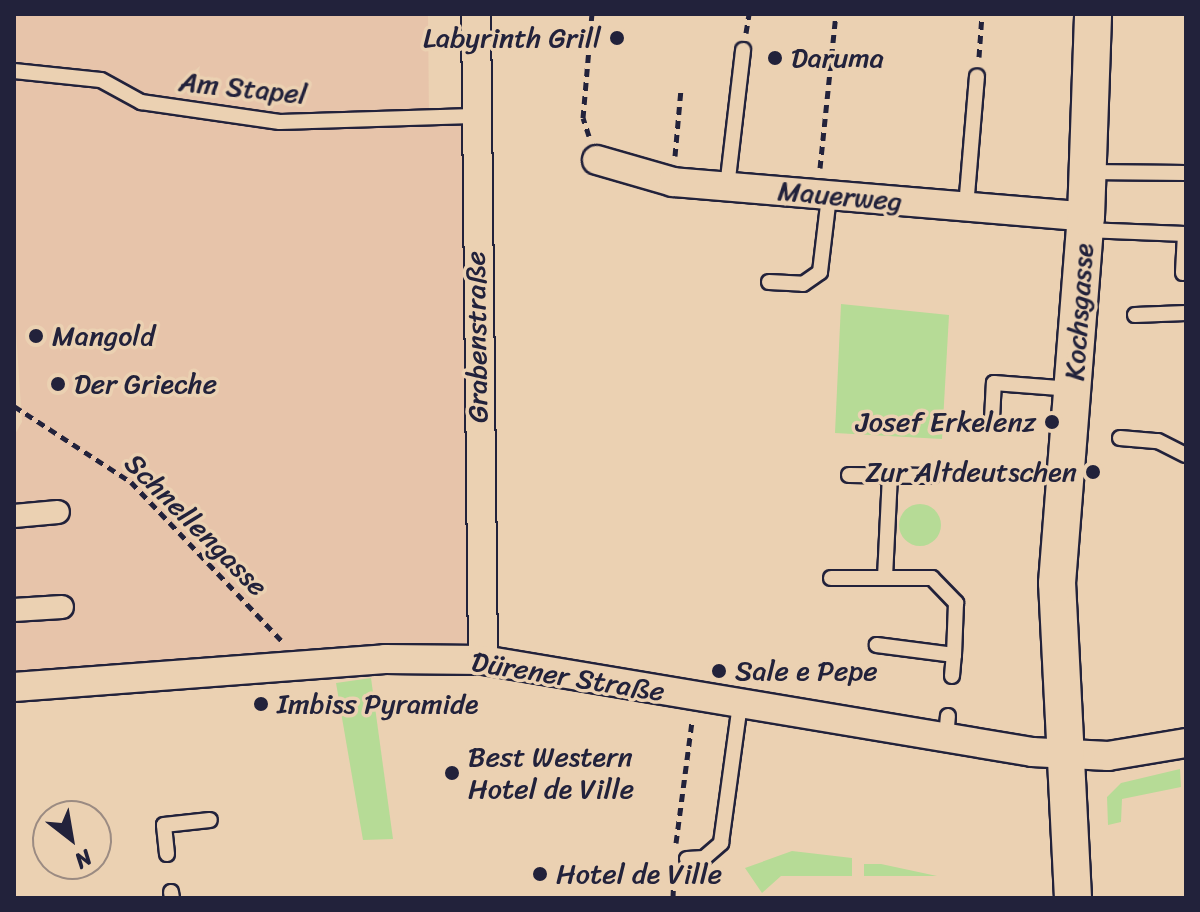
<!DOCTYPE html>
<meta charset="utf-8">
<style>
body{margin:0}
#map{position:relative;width:1200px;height:912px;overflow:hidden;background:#ebd1b2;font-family:Sriracha,sans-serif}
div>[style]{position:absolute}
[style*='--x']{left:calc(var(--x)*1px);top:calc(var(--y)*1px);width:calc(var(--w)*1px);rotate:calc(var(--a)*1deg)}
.built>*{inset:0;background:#e7c4aa}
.green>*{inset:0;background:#b6db96}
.round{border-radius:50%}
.path>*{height:5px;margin-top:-2.5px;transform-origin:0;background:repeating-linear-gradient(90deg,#22223b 0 8px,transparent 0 14px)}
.roads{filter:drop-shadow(2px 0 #22223b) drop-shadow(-2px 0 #22223b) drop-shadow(0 2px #22223b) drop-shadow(0 -2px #22223b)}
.service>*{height:14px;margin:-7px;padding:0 7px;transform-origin:7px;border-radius:7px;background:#ebd1b2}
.pedestrian>*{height:22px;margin:-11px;padding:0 11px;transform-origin:11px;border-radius:11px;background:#ebd1b2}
.minor>*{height:28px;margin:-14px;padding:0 14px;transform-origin:14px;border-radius:14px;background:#ebd1b2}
.tertiary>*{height:36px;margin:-18px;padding:0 18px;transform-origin:18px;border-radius:18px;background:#ebd1b2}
.dots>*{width:22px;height:22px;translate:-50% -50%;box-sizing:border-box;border:4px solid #ebd1b2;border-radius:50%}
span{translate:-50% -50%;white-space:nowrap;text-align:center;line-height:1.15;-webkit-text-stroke:7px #ebd1b2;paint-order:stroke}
.poi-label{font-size:28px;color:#22223b}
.right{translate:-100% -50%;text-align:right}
.left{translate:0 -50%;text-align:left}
.street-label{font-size:28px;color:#22223b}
.frame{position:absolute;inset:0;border:16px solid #22223b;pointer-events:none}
.north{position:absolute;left:32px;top:800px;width:80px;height:80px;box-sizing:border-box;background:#ebd1b2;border:2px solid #9b8b82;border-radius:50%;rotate:149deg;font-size:22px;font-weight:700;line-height:32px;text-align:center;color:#22223b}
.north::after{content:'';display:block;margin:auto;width:28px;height:36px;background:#22223b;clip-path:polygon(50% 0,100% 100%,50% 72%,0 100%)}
</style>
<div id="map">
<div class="built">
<div style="clip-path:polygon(14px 14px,428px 14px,429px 121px,462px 120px,470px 644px,14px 674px,14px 436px,22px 422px,14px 302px)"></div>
</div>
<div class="green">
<div style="clip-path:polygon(841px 304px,949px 315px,942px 439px,835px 433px)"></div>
<div class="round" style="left:899px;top:504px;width:42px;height:42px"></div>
<div style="clip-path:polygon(371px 678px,393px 839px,363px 840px,336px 683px)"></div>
<div style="clip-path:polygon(1180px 769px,1181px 787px,1122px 799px,1121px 822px,1108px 825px,1107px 797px,1121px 783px)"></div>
<div style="clip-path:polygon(792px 851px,852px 858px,852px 876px,781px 876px,762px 893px,745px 868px)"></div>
<div style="clip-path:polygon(864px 864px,881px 864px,937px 876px,864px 876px)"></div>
</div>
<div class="path">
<div style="--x:746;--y:33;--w:19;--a:-81"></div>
<div style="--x:979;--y:57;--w:43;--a:-86"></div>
<div style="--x:589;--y:136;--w:19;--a:-108"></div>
<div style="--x:583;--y:118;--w:104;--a:-85.1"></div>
<div style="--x:675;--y:156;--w:67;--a:-84.9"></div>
<div style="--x:820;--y:168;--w:155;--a:-84.1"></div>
<div style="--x:14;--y:406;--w:140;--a:33"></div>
<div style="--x:131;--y:482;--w:219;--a:46.5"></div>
<div style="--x:676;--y:843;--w:122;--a:-82.5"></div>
<div style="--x:673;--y:898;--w:25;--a:-88"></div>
</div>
<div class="roads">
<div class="service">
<div style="--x:14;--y:71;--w:87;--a:5.9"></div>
<div style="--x:101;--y:80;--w:46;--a:28.8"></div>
<div style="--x:141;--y:102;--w:140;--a:8.2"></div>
<div style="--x:280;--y:122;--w:193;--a:-1.8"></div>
<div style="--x:1088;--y:172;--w:98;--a:0.6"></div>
<div style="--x:727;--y:187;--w:138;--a:-83.3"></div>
<div style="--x:966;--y:207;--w:131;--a:-85.2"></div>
<div style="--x:1085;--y:230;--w:100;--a:2.3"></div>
<div style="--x:1185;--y:234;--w:39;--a:93"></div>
<div style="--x:769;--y:282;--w:34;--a:3"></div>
<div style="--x:803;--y:284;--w:21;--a:-35"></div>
<div style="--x:820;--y:272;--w:77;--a:-83.2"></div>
<div style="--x:1135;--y:315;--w:51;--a:-2.2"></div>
<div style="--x:992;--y:419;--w:36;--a:-87"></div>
<div style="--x:994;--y:383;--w:78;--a:4.4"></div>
<div style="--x:1120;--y:438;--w:38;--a:5"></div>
<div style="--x:1158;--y:441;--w:31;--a:27"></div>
<div style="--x:849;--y:475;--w:83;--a:0.7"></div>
<div style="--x:885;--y:577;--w:102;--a:-87.2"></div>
<div style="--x:831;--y:578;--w:101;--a:0"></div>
<div style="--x:932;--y:578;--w:35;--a:46"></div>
<div style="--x:956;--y:603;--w:52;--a:92.2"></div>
<div style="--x:954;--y:655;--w:78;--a:-172.6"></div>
<div style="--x:952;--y:676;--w:21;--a:-85"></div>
<div style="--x:946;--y:738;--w:22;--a:-85"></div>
<div style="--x:167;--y:854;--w:29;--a:-96"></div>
<div style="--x:164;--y:825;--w:46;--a:-6.2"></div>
<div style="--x:687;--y:859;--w:17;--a:-3"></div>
<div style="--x:704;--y:858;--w:23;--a:-41"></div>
<div style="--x:721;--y:843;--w:139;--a:-82.2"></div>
<div style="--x:171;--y:892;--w:6;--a:81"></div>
</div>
<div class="pedestrian">
<div style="--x:14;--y:516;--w:44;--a:-5.2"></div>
<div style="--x:14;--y:610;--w:48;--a:-3.6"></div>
</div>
<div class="minor">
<div style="--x:476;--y:14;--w:646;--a:89.38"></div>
<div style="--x:597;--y:160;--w:79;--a:16.1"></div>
<div style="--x:673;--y:182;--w:414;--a:4.8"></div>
<div style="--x:14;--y:687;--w:372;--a:-4.3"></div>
<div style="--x:385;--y:659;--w:98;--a:0.6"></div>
<div style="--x:483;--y:660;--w:557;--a:9.51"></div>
<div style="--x:1032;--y:752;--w:76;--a:3"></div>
<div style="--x:1108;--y:756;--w:79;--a:-9.5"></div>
</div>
<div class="tertiary">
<div style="--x:1073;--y:898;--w:315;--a:-92.9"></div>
<div style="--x:1057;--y:583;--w:367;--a:-85.5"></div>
<div style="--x:1086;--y:217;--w:203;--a:-88"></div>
</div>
</div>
<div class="dots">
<div style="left:617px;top:38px;background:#22223b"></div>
<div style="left:775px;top:58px;background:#22223b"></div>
<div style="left:36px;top:336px;background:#22223b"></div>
<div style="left:58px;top:384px;background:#22223b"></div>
<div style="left:1052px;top:422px;background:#22223b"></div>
<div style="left:1093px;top:472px;background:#22223b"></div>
<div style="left:719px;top:671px;background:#22223b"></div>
<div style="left:261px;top:704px;background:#22223b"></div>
<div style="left:452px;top:773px;background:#22223b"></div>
<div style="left:540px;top:874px;background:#22223b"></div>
</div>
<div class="poi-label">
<span class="right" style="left:601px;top:38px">Labyrinth Grill</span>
<span class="left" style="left:791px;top:58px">Daruma</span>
<span class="left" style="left:52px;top:336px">Mangold</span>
<span class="left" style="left:74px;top:384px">Der Grieche</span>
<span class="right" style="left:1036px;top:422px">Josef Erkelenz</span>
<span class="right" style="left:1077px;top:472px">Zur Altdeutschen</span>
<span class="left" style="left:735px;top:671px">Sale e Pepe</span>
<span class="left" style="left:277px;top:704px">Imbiss Pyramide</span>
<span class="left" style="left:468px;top:773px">Best Western<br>Hotel de Ville</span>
<span class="left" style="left:556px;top:874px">Hotel de Ville</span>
</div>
<div class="street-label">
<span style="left:243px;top:88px;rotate:6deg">Am Stapel</span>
<span style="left:840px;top:196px;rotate:5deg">Mauerweg</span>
<span style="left:1079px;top:312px;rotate:-86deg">Kochsgasse</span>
<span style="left:477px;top:337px;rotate:-91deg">Grabenstraße</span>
<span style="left:196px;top:525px;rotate:45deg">Schnellengasse</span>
<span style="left:568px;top:677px;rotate:9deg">Dürener Straße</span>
</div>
<div class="frame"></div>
<div class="north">N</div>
</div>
